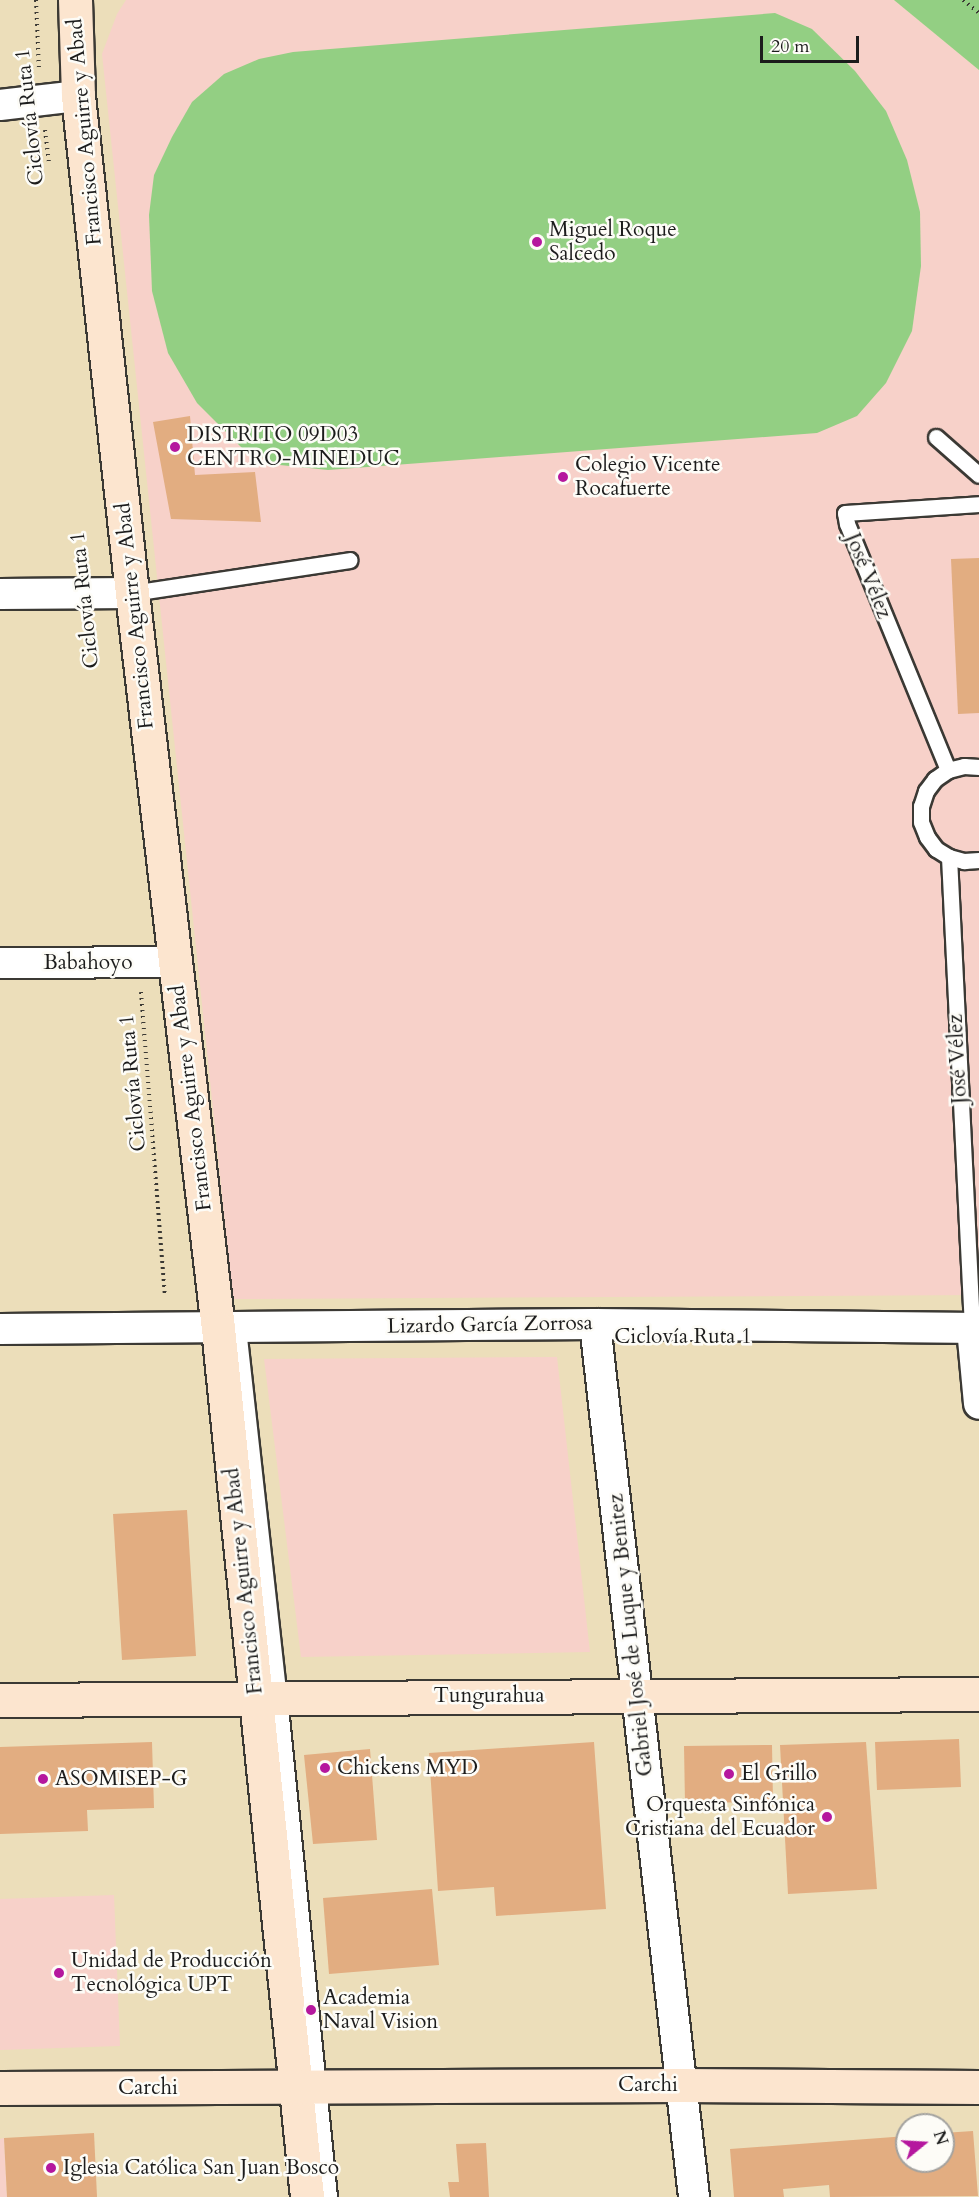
<!DOCTYPE html>
<meta charset="utf-8">
<style>
body{margin:0}
#map{position:relative;width:979px;height:2197px;overflow:hidden;background:#ecdeba;font-family:Cardo,serif}
div>[style]{position:absolute}
[style*='--x']{left:calc(var(--x)*1px);top:calc(var(--y)*1px);width:calc(var(--w)*1px);rotate:calc(var(--a)*1deg)}
.built>*{inset:0;background:#f7d1c9}
.green>*{inset:0;background:#93cf83}
.building>*{inset:0;background:#e2ad81}
.path>*{height:4px;margin-top:-2px;transform-origin:0;background:repeating-linear-gradient(90deg,#3b3934 0 1.5px,transparent 0 6px)}
.roads{filter:drop-shadow(2px 0 #3b3934) drop-shadow(-2px 0 #3b3934) drop-shadow(0 2px #3b3934) drop-shadow(0 -2px #3b3934)}
.lane>*{height:15px;margin:-7.5px;padding:0 7.5px;transform-origin:7.5px;border-radius:7.5px;background:#fff}
.street>*{height:30px;margin:-15px;padding:0 15px;transform-origin:15px;border-radius:15px;background:#fff}
.secondary>*{height:33px;margin:-16.5px;padding:0 16.5px;transform-origin:16.5px;border-radius:16.5px;background:#fce5cf}
.dots>*{width:16px;height:16px;translate:-50% -50%;box-sizing:border-box;border:3px solid #fdfcf7;border-radius:50%}
span{translate:-50% -50%;white-space:nowrap;text-align:center;line-height:1.15;-webkit-text-stroke:5px #fdfcf7;paint-order:stroke}
.street-label{font-size:21px;color:#1c1c1c}
.poi-label{font-size:21px;color:#1c1c1c}
.left{translate:0 -50%;text-align:left}
.right{translate:-100% -50%;text-align:right}
.north{position:absolute;left:895px;top:2113px;width:60px;height:60px;box-sizing:border-box;background:#fdfcf7;border:2px solid #a3a29f;border-radius:50%;rotate:72deg;font-size:16px;font-weight:700;line-height:24px;text-align:center;color:#1c1c1c}
.north::after{content:'';display:block;margin:auto;width:21px;height:27px;background:#b5179e;clip-path:polygon(50% 0,100% 100%,50% 72%,0 100%)}
.scale{position:absolute;left:760px;top:36px;width:99px;height:27px;box-sizing:border-box;border:3px solid #1c1c1c;border-top:0;padding-left:8px;font-size:18px;line-height:21px;white-space:nowrap;color:#1c1c1c;-webkit-text-stroke:4px #fdfcf7;paint-order:stroke}
</style>
<div id="map">
<div class="built">
<div style="clip-path:polygon(126px 0,894px 0,979px 70px,979px 1295px,233px 1299px,102px 54px,117px 14px)"></div>
<div style="clip-path:polygon(557px 1357px,590px 1652px,301px 1657px,264px 1359px)"></div>
<div style="clip-path:polygon(114px 1895px,120px 2046px,0 2050px,0 1899px)"></div>
<div style="clip-path:polygon(4px 2138px,7px 2197px,0 2197px,0 2139px)"></div>
</div>
<div class="green">
<div style="clip-path:polygon(894px 0,979px 0,979px 70px)"></div>
<div style="clip-path:polygon(775px 13px,812px 29px,855px 71px,886px 111px,907px 160px,920px 212px,921px 266px,912px 331px,886px 383px,857px 416px,817px 433px,328px 470px,280px 465px,243px 449px,197px 403px,168px 353px,152px 291px,149px 215px,154px 175px,172px 137px,192px 102px,224px 74px,259px 59px,293px 52px)"></div>
</div>
<div class="building">
<div style="clip-path:polygon(190px 416px,195px 475px,255px 472px,261px 522px,171px 519px,153px 422px)"></div>
<div style="clip-path:polygon(979px 558px,979px 713px,958px 714px,951px 559px)"></div>
<div style="clip-path:polygon(187px 1510px,196px 1656px,122px 1660px,113px 1514px)"></div>
<div style="clip-path:polygon(959px 1739px,961px 1787px,877px 1790px,875px 1742px)"></div>
<div style="clip-path:polygon(152px 1742px,154px 1808px,87px 1810px,88px 1831px,0 1834px,0 1747px)"></div>
<div style="clip-path:polygon(594px 1742px,606px 1909px,496px 1916px,494px 1887px,438px 1891px,429px 1753px)"></div>
<div style="clip-path:polygon(866px 1742px,877px 1889px,788px 1894px,780px 1745px)"></div>
<div style="clip-path:polygon(772px 1745px,773px 1802px,685px 1803px,684px 1746px)"></div>
<div style="clip-path:polygon(370px 1749px,377px 1840px,313px 1844px,304px 1755px)"></div>
<div style="clip-path:polygon(432px 1889px,439px 1965px,329px 1974px,323px 1898px)"></div>
<div style="clip-path:polygon(973px 2131px,978px 2196px,830px 2197px,829px 2185px,783px 2189px,784px 2197px,734px 2197px,730px 2149px,907px 2136px,907px 2161px,943px 2161px,943px 2133px)"></div>
<div style="clip-path:polygon(94px 2133px,97px 2197px,7px 2197px,4px 2138px)"></div>
<div style="clip-path:polygon(486px 2143px,489px 2197px,450px 2197px,448px 2182px,459px 2182px,456px 2144px)"></div>
</div>
<div class="path">
<div style="--x:36;--y:0;--w:69;--a:87.5"></div>
<div style="--x:963;--y:0;--w:21;--a:39"></div>
<div style="--x:45;--y:130;--w:35;--a:83"></div>
<div style="--x:141;--y:992;--w:305;--a:85.5"></div>
</div>
<div class="roads">
<div class="lane">
<div style="--x:936;--y:437;--w:57;--a:41.5"></div>
<div style="--x:132;--y:593;--w:220;--a:-8.6"></div>
<div style="--x:979;--y:767;--w:15;--a:-176"></div>
<div style="--x:964;--y:766;--w:16;--a:166"></div>
<div style="--x:948;--y:770;--w:16;--a:145"></div>
<div style="--x:935;--y:779;--w:15;--a:127"></div>
<div style="--x:926;--y:791;--w:16;--a:108"></div>
<div style="--x:921;--y:806;--w:16;--a:90"></div>
<div style="--x:921;--y:822;--w:16;--a:68"></div>
<div style="--x:927;--y:837;--w:15;--a:53"></div>
<div style="--x:936;--y:849;--w:15;--a:32"></div>
<div style="--x:949;--y:857;--w:16;--a:15"></div>
<div style="--x:964;--y:861;--w:15;--a:-4"></div>
<div style="--x:948;--y:770;--w:266;--a:-112.3"></div>
<div style="--x:847;--y:524;--w:11;--a:-100"></div>
<div style="--x:845;--y:513;--w:134;--a:-3.8"></div>
<div style="--x:949;--y:857;--w:472;--a:87.2"></div>
<div style="--x:235;--y:1324;--w:5;--a:53"></div>
<div style="--x:238;--y:1328;--w:371;--a:83.7"></div>
<div style="--x:279;--y:1697;--w:502;--a:84.29"></div>
</div>
<div class="street">
<div style="--x:0;--y:105;--w:79;--a:-6.6"></div>
<div style="--x:0;--y:594;--w:132;--a:-0.4"></div>
<div style="--x:0;--y:963;--w:175;--a:-0.3"></div>
<div style="--x:595;--y:1324;--w:879;--a:83.53"></div>
<div style="--x:972;--y:1328;--w:76;--a:84.7"></div>
<div style="--x:0;--y:1329;--w:595;--a:-0.48"></div>
<div style="--x:595;--y:1324;--w:384;--a:0.6"></div>
</div>
<div class="secondary">
<div style="--x:75;--y:0;--w:96;--a:88.2"></div>
<div style="--x:78;--y:96;--w:500;--a:83.8"></div>
<div style="--x:132;--y:593;--w:740;--a:83.33"></div>
<div style="--x:218;--y:1328;--w:874;--a:84.15"></div>
<div style="--x:0;--y:1700;--w:979;--a:-0.35"></div>
<div style="--x:0;--y:2088;--w:681;--a:-0.25"></div>
<div style="--x:681;--y:2085;--w:298;--a:0.4"></div>
</div>
</div>
<div class="dots">
<div style="left:537px;top:242px;background:#b5179e"></div>
<div style="left:175px;top:447px;background:#b5179e"></div>
<div style="left:563px;top:477px;background:#b5179e"></div>
<div style="left:325px;top:1768px;background:#b5179e"></div>
<div style="left:729px;top:1774px;background:#b5179e"></div>
<div style="left:43px;top:1779px;background:#b5179e"></div>
<div style="left:827px;top:1817px;background:#b5179e"></div>
<div style="left:59px;top:1973px;background:#b5179e"></div>
<div style="left:311px;top:2010px;background:#b5179e"></div>
<div style="left:51px;top:2168px;background:#b5179e"></div>
</div>
<div class="street-label">
<span style="left:30px;top:117px;rotate:-96deg">Ciclovía Ruta 1</span>
<span style="left:85px;top:132px;rotate:-95deg">Francisco Aguirre y Abad</span>
<span style="left:868px;top:576px;rotate:68deg">José Vélez</span>
<span style="left:85px;top:600px;rotate:-96deg">Ciclovía Ruta 1</span>
<span style="left:135px;top:616px;rotate:-96deg">Francisco Aguirre y Abad</span>
<span style="left:88px;top:963px">Babahoyo</span>
<span style="left:958px;top:1059px;rotate:-93deg">José Vélez</span>
<span style="left:133px;top:1083px;rotate:-95deg">Ciclovía Ruta 1</span>
<span style="left:191px;top:1098px;rotate:-97deg">Francisco Aguirre y Abad</span>
<span style="left:490px;top:1325px;rotate:-1deg">Lizardo García Zorrosa</span>
<span style="left:683px;top:1337px">Ciclovía Ruta 1</span>
<span style="left:244px;top:1581px;rotate:-96deg">Francisco Aguirre y Abad</span>
<span style="left:631px;top:1635px;rotate:-96deg">Gabriel José de Luque y Benitez</span>
<span style="left:489px;top:1696px">Tungurahua</span>
<span style="left:648px;top:2085px">Carchi</span>
<span style="left:148px;top:2088px">Carchi</span>
</div>
<div class="poi-label">
<span class="left" style="left:549px;top:242px">Miguel Roque<br>Salcedo</span>
<span class="left" style="left:187px;top:447px">DISTRITO 09D03<br>CENTRO-MINEDUC</span>
<span class="left" style="left:575px;top:477px">Colegio Vicente<br>Rocafuerte</span>
<span class="left" style="left:337px;top:1768px">Chickens MYD</span>
<span class="left" style="left:741px;top:1774px">El Grillo</span>
<span class="left" style="left:55px;top:1779px">ASOMISEP-G</span>
<span class="right" style="left:815px;top:1817px">Orquesta Sinfónica<br>Cristiana del Ecuador</span>
<span class="left" style="left:71px;top:1973px">Unidad de Producción<br>Tecnológica UPT</span>
<span class="left" style="left:323px;top:2010px">Academia<br>Naval Vision</span>
<span class="left" style="left:63px;top:2168px">Iglesia Católica San Juan Bosco</span>
</div>
<div class="north">N</div>
<div class="scale">20 m</div>
</div>
